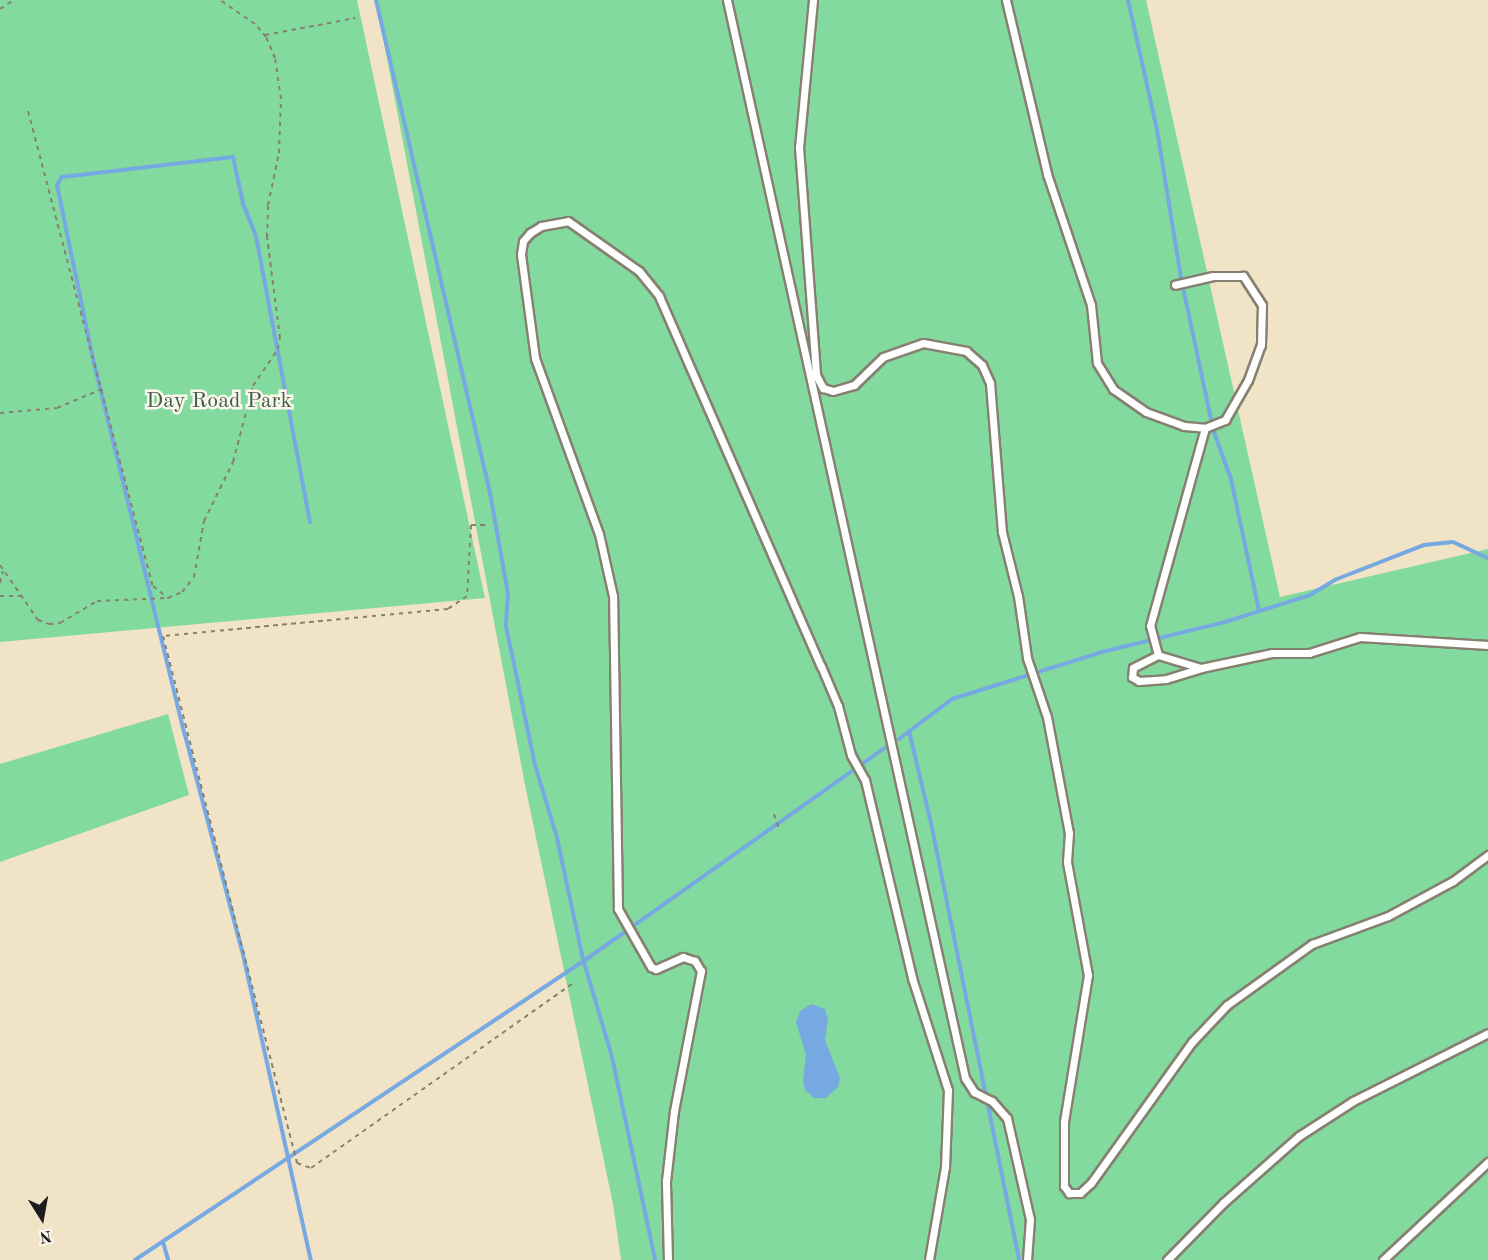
<!DOCTYPE html>
<style>
body{margin:0}
#map{position:relative;width:1488px;height:1260px;overflow:hidden;background:#f0e3c6;font-family:"Old Standard TT",serif}
div>[style]{position:absolute}
[style*='--x']{left:calc(var(--x)*1px);top:calc(var(--y)*1px);width:calc(var(--w)*1px);rotate:calc(var(--a)*1deg)}
.green>*{inset:0;background:#83da9e}
.water>*{inset:0;background:#76a9e2}
.stream>*{height:4px;margin:-2px;padding:0 2px;transform-origin:2px;border-radius:2px;background:#76a9e2}
.path>*{height:2px;margin-top:-1px;transform-origin:0;background:repeating-linear-gradient(90deg,#868071 0 4.5px,transparent 0 9px)}
.roads{filter:drop-shadow(2px 0 #868071) drop-shadow(-2px 0 #868071) drop-shadow(0 2px #868071) drop-shadow(0 -2px #868071)}
.lane>*{height:7px;margin:-3.5px;padding:0 3.5px;transform-origin:3.5px;border-radius:3.5px;background:#fff}
span{translate:-50% -50%;white-space:nowrap;text-align:center;line-height:1.15;-webkit-text-stroke:5px #fbf7ec;paint-order:stroke}
.park-label{font-size:22px;color:#405e4a}
.north{position:absolute;left:12px;top:1188px;width:60px;height:60px;-webkit-text-stroke:4px #fbf7ec;paint-order:stroke;rotate:169deg;font-size:16px;font-weight:700;line-height:24px;text-align:center;color:#1c1c1c}
.north::after{content:'';display:block;margin:auto;width:21px;height:27px;background:#1c1c1c;clip-path:polygon(50% 0,100% 100%,50% 72%,0 100%)}
</style>
<div id="map">
<div class="green">
<div style="clip-path:polygon(0 0,357px 0,485px 598px,0 642px)"></div>
<div style="clip-path:polygon(376px 0,1146px 0,1280px 597px,1488px 549px,1488px 1260px,621px 1260px,613px 1204px,525px 785px)"></div>
<div style="clip-path:polygon(168px 714px,189px 795px,0 862px,0 764px)"></div>
</div>
<div class="water">
<div style="clip-path:polygon(811px 1004px,825px 1009px,828px 1018px,825px 1040px,840px 1078px,838px 1087px,826px 1098px,814px 1098px,805px 1090px,803px 1080px,806px 1055px,796px 1022px,800px 1011px)"></div>
</div>
<div class="stream">
<div style="--x:376;--y:0;--w:506;--a:76.98"></div>
<div style="--x:490;--y:493;--w:103;--a:79.9"></div>
<div style="--x:508;--y:594;--w:32;--a:94"></div>
<div style="--x:506;--y:626;--w:142;--a:78.2"></div>
<div style="--x:535;--y:765;--w:76;--a:73.2"></div>
<div style="--x:557;--y:838;--w:124;--a:77.9"></div>
<div style="--x:583;--y:959;--w:102;--a:73.5"></div>
<div style="--x:612;--y:1057;--w:208;--a:78"></div>
<div style="--x:1128;--y:0;--w:133;--a:77.4"></div>
<div style="--x:1157;--y:130;--w:150;--a:80.8"></div>
<div style="--x:1181;--y:278;--w:144;--a:78"></div>
<div style="--x:1214;--y:432;--w:50;--a:70.1"></div>
<div style="--x:1231;--y:479;--w:135;--a:78"></div>
<div style="--x:310;--y:522;--w:291;--a:-100.7"></div>
<div style="--x:256;--y:236;--w:35;--a:-112"></div>
<div style="--x:243;--y:203;--w:47;--a:-102.3"></div>
<div style="--x:233;--y:157;--w:172;--a:173.3"></div>
<div style="--x:62;--y:177;--w:9;--a:122"></div>
<div style="--x:57;--y:185;--w:182;--a:78.3"></div>
<div style="--x:94;--y:363;--w:383;--a:76.3"></div>
<div style="--x:185;--y:735;--w:222;--a:75.2"></div>
<div style="--x:242;--y:950;--w:318;--a:77.5"></div>
<div style="--x:909;--y:731;--w:95;--a:76.6"></div>
<div style="--x:931;--y:823;--w:446;--a:78.6"></div>
<div style="--x:899;--y:739;--w:66;--a:-37"></div>
<div style="--x:952;--y:699;--w:157;--a:-17.4"></div>
<div style="--x:1102;--y:652;--w:127;--a:-13.7"></div>
<div style="--x:1225;--y:622;--w:89;--a:-17.6"></div>
<div style="--x:1310;--y:595;--w:31;--a:-31"></div>
<div style="--x:1337;--y:579;--w:93;--a:-21.3"></div>
<div style="--x:1424;--y:545;--w:29;--a:-6"></div>
<div style="--x:1453;--y:542;--w:38;--a:25"></div>
<div style="--x:163;--y:1242;--w:19;--a:74"></div>
<div style="--x:135;--y:1260;--w:544;--a:-33.69"></div>
<div style="--x:588;--y:958;--w:364;--a:-35.3"></div>
</div>
<div class="path">
<div style="--x:0;--y:9;--w:17;--a:-33"></div>
<div style="--x:265;--y:35;--w:92;--a:-10.7"></div>
<div style="--x:28;--y:111;--w:491;--a:75.3"></div>
<div style="--x:153;--y:586;--w:19;--a:39"></div>
<div style="--x:0;--y:413;--w:57;--a:-5"></div>
<div style="--x:57;--y:408;--w:49;--a:-22.9"></div>
<div style="--x:485;--y:525;--w:14;--a:180"></div>
<div style="--x:471;--y:525;--w:71;--a:93.2"></div>
<div style="--x:467;--y:596;--w:23;--a:146"></div>
<div style="--x:448;--y:609;--w:286;--a:174.6"></div>
<div style="--x:163;--y:636;--w:544;--a:75.73"></div>
<div style="--x:297;--y:1163;--w:15;--a:20"></div>
<div style="--x:311;--y:1168;--w:319;--a:-35.2"></div>
<div style="--x:0;--y:565;--w:67;--a:55.4"></div>
<div style="--x:38;--y:620;--w:12;--a:20"></div>
<div style="--x:49;--y:624;--w:11;--a:-5"></div>
<div style="--x:60;--y:623;--w:43;--a:-30.7"></div>
<div style="--x:97;--y:601;--w:71;--a:-2.4"></div>
<div style="--x:168;--y:598;--w:15;--a:-23"></div>
<div style="--x:182;--y:592;--w:19;--a:-51"></div>
<div style="--x:194;--y:577;--w:57;--a:-79.9"></div>
<div style="--x:204;--y:521;--w:66;--a:-63.8"></div>
<div style="--x:233;--y:462;--w:79;--a:-75.3"></div>
<div style="--x:253;--y:386;--w:45;--a:-56"></div>
<div style="--x:278;--y:349;--w:11;--a:-80"></div>
<div style="--x:280;--y:338;--w:102;--a:-97.3"></div>
<div style="--x:267;--y:237;--w:32;--a:-88"></div>
<div style="--x:268;--y:205;--w:53;--a:-78.1"></div>
<div style="--x:279;--y:153;--w:54;--a:-87.9"></div>
<div style="--x:281;--y:99;--w:41;--a:-98.3"></div>
<div style="--x:275;--y:58;--w:23;--a:-113"></div>
<div style="--x:266;--y:37;--w:17;--a:-130"></div>
<div style="--x:255;--y:24;--w:42;--a:-145.6"></div>
<div style="--x:0;--y:583;--w:12;--a:-76"></div>
<div style="--x:0;--y:596;--w:23;--a:0"></div>
<div style="--x:774;--y:814;--w:18;--a:71"></div>
</div>
<div class="roads">
<div class="lane">
<div style="--x:727;--y:0;--w:1104;--a:77.55"></div>
<div style="--x:965;--y:1078;--w:17;--a:57"></div>
<div style="--x:974;--y:1092;--w:20;--a:27"></div>
<div style="--x:992;--y:1101;--w:23;--a:49"></div>
<div style="--x:1007;--y:1118;--w:104;--a:77.2"></div>
<div style="--x:1030;--y:1219;--w:41;--a:94.2"></div>
<div style="--x:813;--y:0;--w:148;--a:95.4"></div>
<div style="--x:799;--y:147;--w:229;--a:85.7"></div>
<div style="--x:816;--y:375;--w:15;--a:62"></div>
<div style="--x:823;--y:388;--w:10;--a:17"></div>
<div style="--x:833;--y:391;--w:22;--a:-16"></div>
<div style="--x:854;--y:385;--w:40;--a:-44"></div>
<div style="--x:883;--y:357;--w:42;--a:-19.3"></div>
<div style="--x:923;--y:343;--w:44;--a:10.5"></div>
<div style="--x:966;--y:351;--w:21;--a:41"></div>
<div style="--x:982;--y:365;--w:20;--a:66"></div>
<div style="--x:990;--y:383;--w:149;--a:85.4"></div>
<div style="--x:1002;--y:532;--w:66;--a:76"></div>
<div style="--x:1018;--y:596;--w:63;--a:81.7"></div>
<div style="--x:1027;--y:658;--w:62;--a:71.3"></div>
<div style="--x:1047;--y:717;--w:118;--a:79.3"></div>
<div style="--x:1069;--y:833;--w:29;--a:94"></div>
<div style="--x:1067;--y:862;--w:115;--a:79.5"></div>
<div style="--x:1088;--y:975;--w:149;--a:99.3"></div>
<div style="--x:1064;--y:1122;--w:64;--a:90"></div>
<div style="--x:1064;--y:1186;--w:9;--a:54"></div>
<div style="--x:1069;--y:1193;--w:11;--a:0"></div>
<div style="--x:1080;--y:1193;--w:15;--a:-42"></div>
<div style="--x:1091;--y:1183;--w:173;--a:-54.4"></div>
<div style="--x:1192;--y:1042;--w:51;--a:-46.6"></div>
<div style="--x:1227;--y:1005;--w:105;--a:-35.7"></div>
<div style="--x:1312;--y:944;--w:81;--a:-20.2"></div>
<div style="--x:1388;--y:916;--w:74;--a:-28.3"></div>
<div style="--x:1453;--y:881;--w:44;--a:-36.6"></div>
<div style="--x:1006;--y:0;--w:179;--a:76.7"></div>
<div style="--x:1047;--y:174;--w:138;--a:71.4"></div>
<div style="--x:1091;--y:305;--w:58;--a:84.1"></div>
<div style="--x:1097;--y:363;--w:31;--a:58"></div>
<div style="--x:1113;--y:389;--w:40;--a:34.9"></div>
<div style="--x:1146;--y:412;--w:40;--a:20.2"></div>
<div style="--x:1184;--y:426;--w:21;--a:5"></div>
<div style="--x:1205;--y:428;--w:22;--a:-22"></div>
<div style="--x:1225;--y:420;--w:46;--a:-60.1"></div>
<div style="--x:1248;--y:380;--w:37;--a:-70"></div>
<div style="--x:1261;--y:345;--w:40;--a:-88.6"></div>
<div style="--x:1262;--y:305;--w:35;--a:-123"></div>
<div style="--x:1243;--y:276;--w:30;--a:180"></div>
<div style="--x:1213;--y:276;--w:39;--a:167"></div>
<div style="--x:1158;--y:655;--w:28;--a:153"></div>
<div style="--x:1133;--y:668;--w:9;--a:96"></div>
<div style="--x:1132;--y:677;--w:8;--a:30"></div>
<div style="--x:1139;--y:681;--w:27;--a:-4"></div>
<div style="--x:1166;--y:679;--w:37;--a:-17"></div>
<div style="--x:1201;--y:668;--w:45;--a:-163.2"></div>
<div style="--x:1158;--y:655;--w:30;--a:-105"></div>
<div style="--x:1150;--y:626;--w:205;--a:-74.5"></div>
<div style="--x:1201;--y:668;--w:73;--a:-11.9"></div>
<div style="--x:1272;--y:653;--w:37;--a:0"></div>
<div style="--x:1309;--y:653;--w:53;--a:-17.4"></div>
<div style="--x:1360;--y:637;--w:128;--a:3.6"></div>
<div style="--x:668;--y:1260;--w:79;--a:-91.5"></div>
<div style="--x:666;--y:1181;--w:70;--a:-83.5"></div>
<div style="--x:674;--y:1111;--w:143;--a:-79.1"></div>
<div style="--x:701;--y:971;--w:12;--a:-121"></div>
<div style="--x:695;--y:961;--w:13;--a:-162"></div>
<div style="--x:683;--y:957;--w:30;--a:156"></div>
<div style="--x:656;--y:969;--w:5;--a:-158"></div>
<div style="--x:651;--y:967;--w:67;--a:-119.6"></div>
<div style="--x:618;--y:909;--w:313;--a:-90.9"></div>
<div style="--x:613;--y:596;--w:64;--a:-102.7"></div>
<div style="--x:599;--y:534;--w:187;--a:-110"></div>
<div style="--x:535;--y:358;--w:105;--a:-97.7"></div>
<div style="--x:521;--y:254;--w:13;--a:-81"></div>
<div style="--x:523;--y:241;--w:11;--a:-49"></div>
<div style="--x:530;--y:233;--w:13;--a:-32"></div>
<div style="--x:541;--y:226;--w:27;--a:-10"></div>
<div style="--x:568;--y:221;--w:87;--a:35.2"></div>
<div style="--x:639;--y:271;--w:32;--a:51"></div>
<div style="--x:659;--y:296;--w:404;--a:66.4"></div>
<div style="--x:821;--y:666;--w:43;--a:67"></div>
<div style="--x:838;--y:706;--w:51;--a:75.1"></div>
<div style="--x:851;--y:755;--w:29;--a:61"></div>
<div style="--x:865;--y:780;--w:204;--a:76.6"></div>
<div style="--x:912;--y:978;--w:118;--a:72.2"></div>
<div style="--x:948;--y:1090;--w:77;--a:92.2"></div>
<div style="--x:945;--y:1167;--w:94;--a:99.8"></div>
<div style="--x:1167;--y:1260;--w:80;--a:-45.5"></div>
<div style="--x:1223;--y:1203;--w:101;--a:-41.4"></div>
<div style="--x:1299;--y:1136;--w:64;--a:-32.9"></div>
<div style="--x:1353;--y:1101;--w:151;--a:-26.7"></div>
<div style="--x:1383;--y:1260;--w:144;--a:-43"></div>
</div>
</div>
<div class="park-label">
<span style="left:219px;top:402px">Day Road Park</span>
</div>
<div class="north">N</div>
</div>
